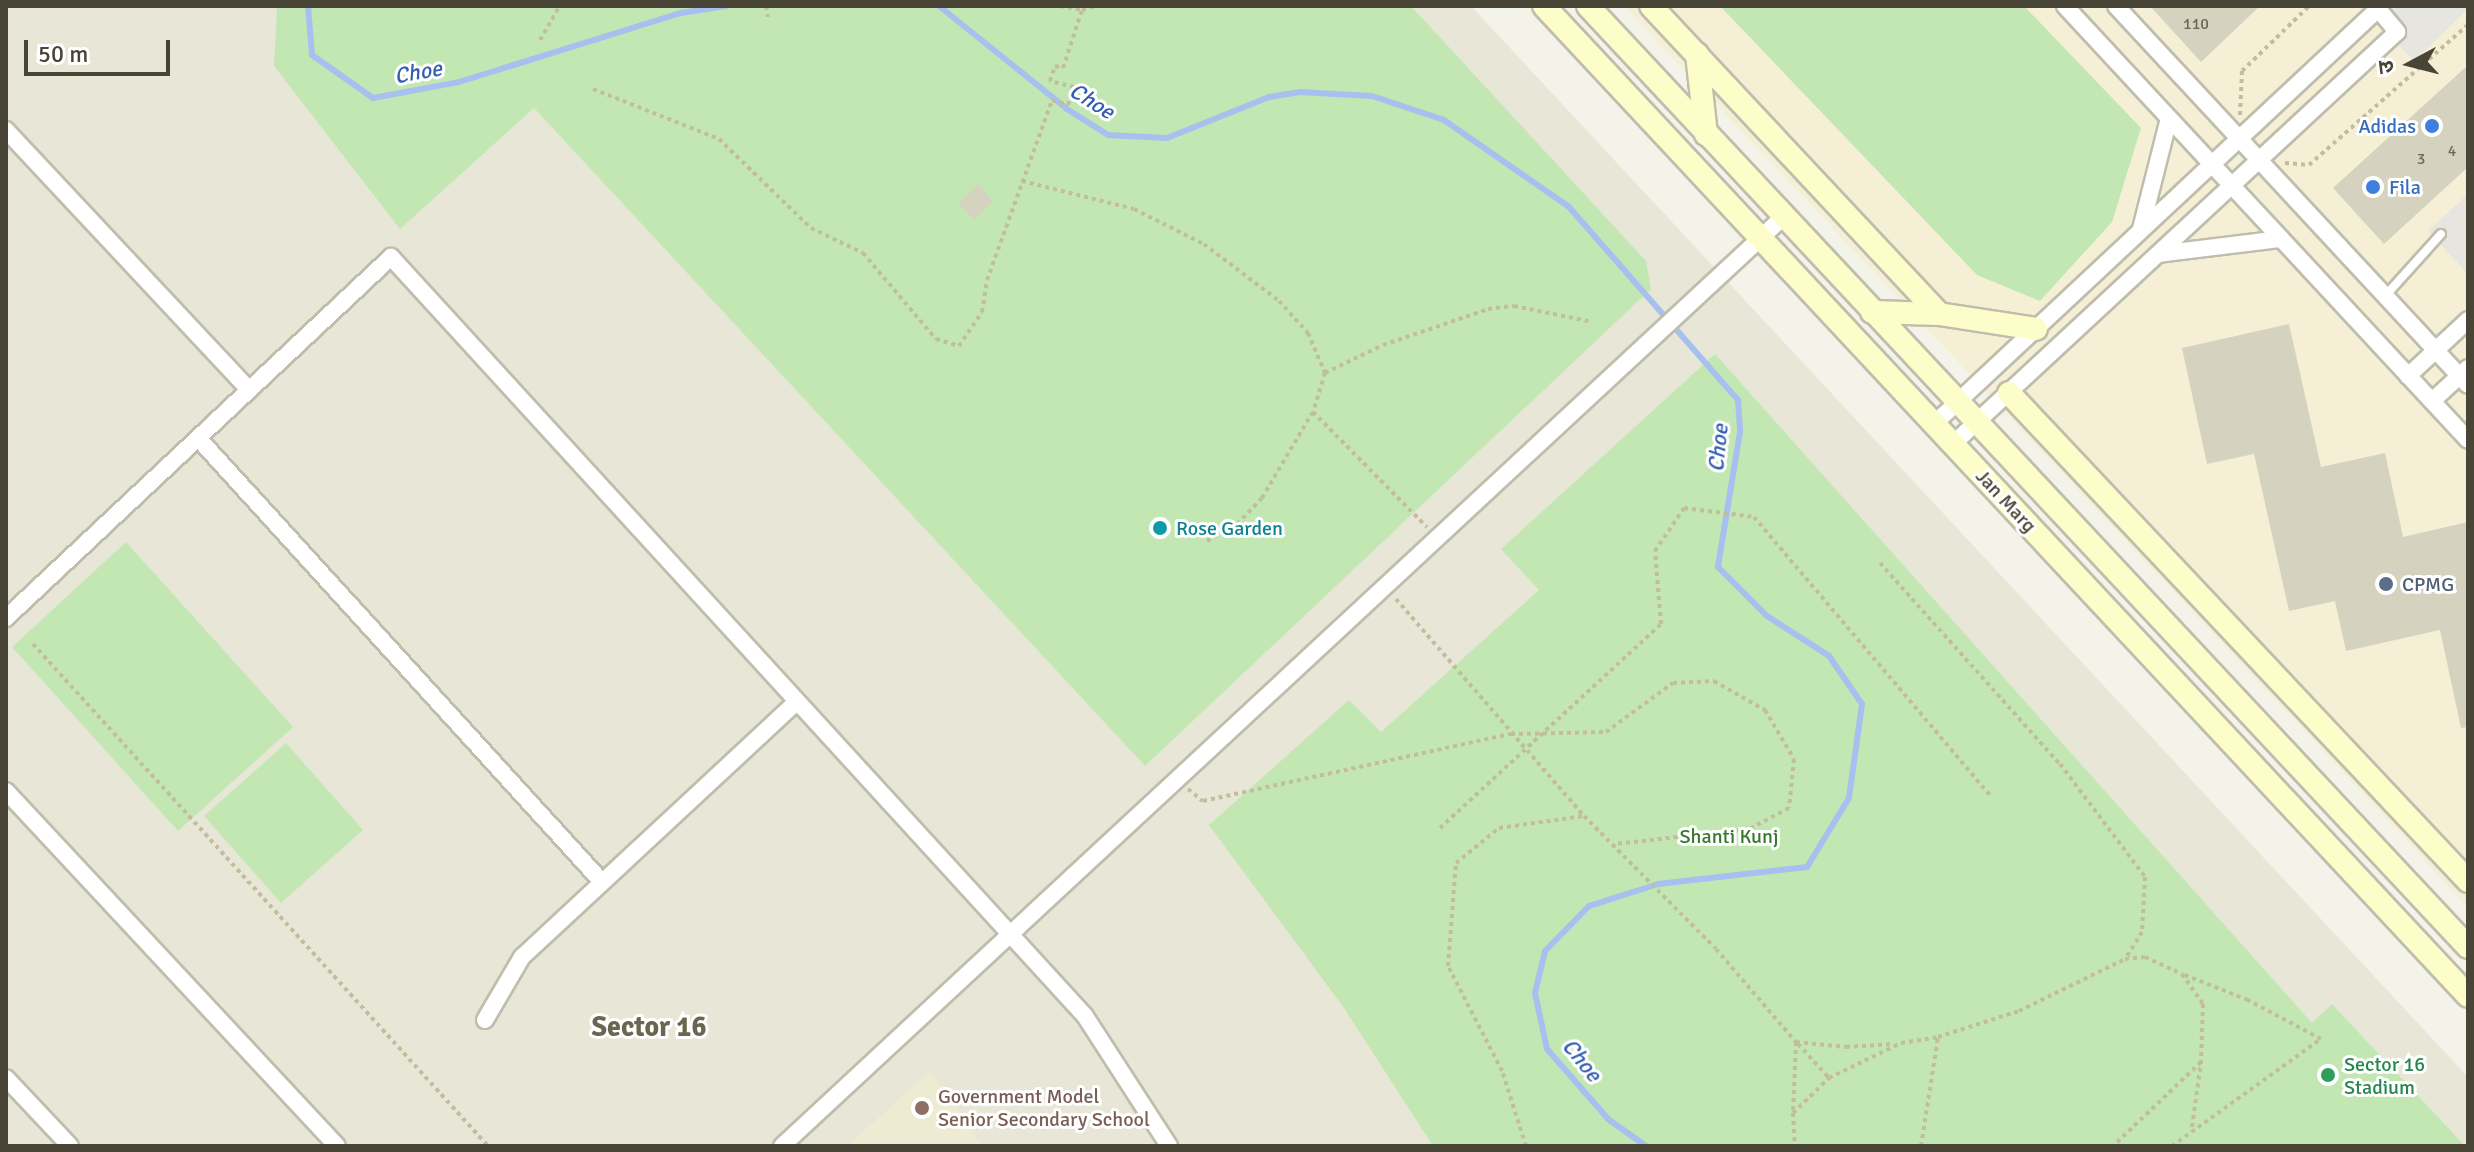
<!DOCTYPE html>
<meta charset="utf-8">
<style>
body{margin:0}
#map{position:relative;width:2474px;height:1152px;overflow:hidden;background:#f4f3e9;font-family:Signika,"Noto Sans Devanagari",sans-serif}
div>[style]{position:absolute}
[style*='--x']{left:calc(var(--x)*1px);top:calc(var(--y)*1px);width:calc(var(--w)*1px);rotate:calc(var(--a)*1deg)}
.residential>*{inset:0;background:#e8e7d7}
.commercial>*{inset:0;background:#f5efd5}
.education>*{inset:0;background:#edecd3}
.green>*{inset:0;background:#c3e7b3}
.parking>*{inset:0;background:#e6e5e0}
.stream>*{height:6px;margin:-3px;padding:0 3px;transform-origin:3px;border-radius:3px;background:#a7c0ef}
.building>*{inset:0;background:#d5d2bf}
.path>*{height:4px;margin-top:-2px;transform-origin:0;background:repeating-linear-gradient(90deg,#c1bd9d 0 4px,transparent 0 8px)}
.roads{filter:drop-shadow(2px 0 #bfbdac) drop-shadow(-2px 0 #bfbdac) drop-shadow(0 2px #bfbdac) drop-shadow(0 -2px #bfbdac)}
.lane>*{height:8px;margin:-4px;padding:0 4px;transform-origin:4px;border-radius:4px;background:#fff}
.street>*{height:16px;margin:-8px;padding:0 8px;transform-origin:8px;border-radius:8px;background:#fff}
.secondary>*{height:22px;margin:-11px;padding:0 11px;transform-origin:11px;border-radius:11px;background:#fdfdca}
.dots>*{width:22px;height:22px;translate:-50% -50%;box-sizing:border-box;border:4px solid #fff;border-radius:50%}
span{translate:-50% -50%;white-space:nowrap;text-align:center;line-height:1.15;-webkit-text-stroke:6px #fff;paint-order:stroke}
.number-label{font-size:16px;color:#6b6859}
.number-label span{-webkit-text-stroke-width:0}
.shop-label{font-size:20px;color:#366cbe}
.right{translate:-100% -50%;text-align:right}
.left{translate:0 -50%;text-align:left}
.street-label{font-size:20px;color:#484537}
.culture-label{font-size:20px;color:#0d838f}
.service-label{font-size:20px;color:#4e5e75}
.park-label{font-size:20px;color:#36782c}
.leisure-label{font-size:20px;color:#27864d}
.education-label{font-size:20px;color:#785e54}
.water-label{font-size:22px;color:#335db1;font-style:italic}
.district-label{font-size:28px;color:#6a664f;font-weight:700}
.frame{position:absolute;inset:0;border:8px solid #484537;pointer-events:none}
.north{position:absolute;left:2370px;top:24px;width:80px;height:80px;-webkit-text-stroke:6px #fff;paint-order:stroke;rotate:263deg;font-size:22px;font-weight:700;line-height:32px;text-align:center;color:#484537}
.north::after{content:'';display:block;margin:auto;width:28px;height:36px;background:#484537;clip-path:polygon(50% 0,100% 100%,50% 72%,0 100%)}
.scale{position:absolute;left:24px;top:40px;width:146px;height:36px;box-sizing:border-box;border:4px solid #484537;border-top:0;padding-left:10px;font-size:24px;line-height:28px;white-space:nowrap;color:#484537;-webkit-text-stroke:6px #fff;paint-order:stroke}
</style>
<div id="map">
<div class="residential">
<div style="clip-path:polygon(6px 6px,1471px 6px,2468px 1077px,2468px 1146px,6px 1146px)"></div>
</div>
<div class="commercial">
<div style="clip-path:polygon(1624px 6px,2468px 6px,2468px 909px,2403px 836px)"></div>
</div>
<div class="education">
<div style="clip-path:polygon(930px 1071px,982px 1146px,848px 1146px)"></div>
</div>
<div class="green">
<div style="clip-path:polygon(277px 6px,1411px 6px,1646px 261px,1651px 289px,1145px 766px,534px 108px,400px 229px,274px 66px)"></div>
<div style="clip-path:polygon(1720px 6px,2024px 6px,2141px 128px,2112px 222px,2040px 301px,1977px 275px)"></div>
<div style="clip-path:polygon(1715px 354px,2312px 1023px,2332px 1004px,2465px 1146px,1433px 1146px,1344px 1008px,1209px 825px,1349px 700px,1381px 732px,1539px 590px,1501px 549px)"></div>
<div style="clip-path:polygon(126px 542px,293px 727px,178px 831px,12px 647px)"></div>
<div style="clip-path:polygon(286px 743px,363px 830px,281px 903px,204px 816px)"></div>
</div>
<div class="parking">
<div style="clip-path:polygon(2362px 6px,2468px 6px,2468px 9px,2414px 61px)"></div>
<div style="clip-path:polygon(2468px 194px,2468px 274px,2428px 231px)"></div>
</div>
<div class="stream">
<div style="--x:308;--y:6;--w:49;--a:85.3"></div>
<div style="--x:312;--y:55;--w:75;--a:35.2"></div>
<div style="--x:373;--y:98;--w:87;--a:-10.5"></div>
<div style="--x:459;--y:82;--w:232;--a:-17.3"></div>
<div style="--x:681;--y:13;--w:46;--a:-8.8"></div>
<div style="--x:939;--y:6;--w:164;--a:38.8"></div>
<div style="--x:1067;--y:109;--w:49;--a:32.4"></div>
<div style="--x:1108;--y:135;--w:59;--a:2.9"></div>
<div style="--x:1167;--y:138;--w:110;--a:-21.9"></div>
<div style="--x:1269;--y:97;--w:30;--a:-9"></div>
<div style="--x:1299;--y:92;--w:73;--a:3.1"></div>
<div style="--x:1372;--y:96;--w:76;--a:18.4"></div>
<div style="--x:1444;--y:120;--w:152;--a:34.8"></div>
<div style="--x:1569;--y:207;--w:257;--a:48.8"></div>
<div style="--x:1738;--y:400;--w:32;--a:86"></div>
<div style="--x:1740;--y:432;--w:137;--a:99.3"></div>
<div style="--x:1718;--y:567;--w:69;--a:45"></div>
<div style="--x:1767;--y:616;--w:74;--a:32.8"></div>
<div style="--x:1829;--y:656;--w:58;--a:55.5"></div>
<div style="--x:1862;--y:704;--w:95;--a:97.9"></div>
<div style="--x:1849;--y:798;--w:81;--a:121.3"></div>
<div style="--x:1807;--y:867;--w:150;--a:173.5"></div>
<div style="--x:1658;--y:884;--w:72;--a:162.3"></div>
<div style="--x:1589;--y:906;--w:63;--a:134.4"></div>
<div style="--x:1545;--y:951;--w:43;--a:103.4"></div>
<div style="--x:1535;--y:993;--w:57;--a:77.9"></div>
<div style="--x:1547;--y:1049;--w:93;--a:48.9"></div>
<div style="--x:1608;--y:1119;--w:47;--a:35.4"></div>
</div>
<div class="building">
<div style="clip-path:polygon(2150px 6px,2260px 6px,2201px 62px)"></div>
<div style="clip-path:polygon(2468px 65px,2468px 167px,2384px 244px,2333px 188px)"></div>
<div style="clip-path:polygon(978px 184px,993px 201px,974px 220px,958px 203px)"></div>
<div style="clip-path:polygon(2289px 324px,2321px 467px,2385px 453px,2403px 537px,2468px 522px,2468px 727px,2461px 728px,2440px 630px,2346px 651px,2335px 601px,2289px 611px,2254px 454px,2207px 464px,2182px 348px)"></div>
</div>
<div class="path">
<div style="--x:766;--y:6;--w:11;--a:80"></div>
<div style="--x:1060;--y:6;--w:22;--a:10"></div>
<div style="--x:1082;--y:10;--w:14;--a:-17"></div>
<div style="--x:540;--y:40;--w:39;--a:-60"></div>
<div style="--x:593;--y:89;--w:136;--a:21.6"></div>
<div style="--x:719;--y:139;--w:128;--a:44.1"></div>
<div style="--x:811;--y:228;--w:58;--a:25.7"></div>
<div style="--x:863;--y:253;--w:113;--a:49.7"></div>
<div style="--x:936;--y:339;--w:24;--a:17"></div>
<div style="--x:959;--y:346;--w:41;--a:-55.9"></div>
<div style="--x:982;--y:312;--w:32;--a:-81"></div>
<div style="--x:987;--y:280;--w:191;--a:-70.1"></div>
<div style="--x:1052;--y:100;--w:17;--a:17"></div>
<div style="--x:1068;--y:105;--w:19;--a:-72"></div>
<div style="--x:1074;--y:87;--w:25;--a:-166"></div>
<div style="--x:1050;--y:81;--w:16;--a:-72"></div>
<div style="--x:1055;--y:66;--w:8;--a:14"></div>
<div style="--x:1063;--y:68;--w:61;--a:-71.9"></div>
<div style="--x:2240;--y:115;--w:44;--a:-87.4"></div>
<div style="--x:2242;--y:71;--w:93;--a:-44.1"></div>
<div style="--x:2285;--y:163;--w:24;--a:5"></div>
<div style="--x:2309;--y:165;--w:212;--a:-41.4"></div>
<div style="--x:1022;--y:181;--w:115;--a:14"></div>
<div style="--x:1134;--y:209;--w:78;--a:26.6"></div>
<div style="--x:1204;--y:244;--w:94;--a:37.2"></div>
<div style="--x:1279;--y:301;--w:43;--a:47.8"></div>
<div style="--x:1308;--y:333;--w:43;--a:67"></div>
<div style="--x:1325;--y:373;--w:41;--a:107.1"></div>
<div style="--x:1313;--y:412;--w:162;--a:45.3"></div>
<div style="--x:1325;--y:373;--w:64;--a:-25.8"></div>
<div style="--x:1383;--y:345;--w:111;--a:-18.9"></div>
<div style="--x:1488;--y:309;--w:26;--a:-7"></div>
<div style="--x:1514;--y:306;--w:76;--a:11.5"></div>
<div style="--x:1207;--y:541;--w:34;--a:-30"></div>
<div style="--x:1237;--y:524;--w:36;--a:-46"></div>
<div style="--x:1262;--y:498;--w:99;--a:-59.5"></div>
<div style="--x:1880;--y:563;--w:270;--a:48.2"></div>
<div style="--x:2060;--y:764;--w:141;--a:53"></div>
<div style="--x:2145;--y:877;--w:55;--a:93.1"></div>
<div style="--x:2142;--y:932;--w:32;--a:122"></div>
<div style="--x:1396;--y:599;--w:287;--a:49.1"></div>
<div style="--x:1584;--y:816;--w:187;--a:45.2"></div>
<div style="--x:1716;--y:949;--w:123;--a:49.3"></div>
<div style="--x:1796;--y:1042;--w:50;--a:5.7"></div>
<div style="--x:1846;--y:1047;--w:48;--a:-3.6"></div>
<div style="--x:33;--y:644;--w:678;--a:47.81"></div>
<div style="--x:1188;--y:789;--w:19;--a:39"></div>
<div style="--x:1203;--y:801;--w:315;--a:-12.3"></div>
<div style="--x:1511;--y:734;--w:95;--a:-1.2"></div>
<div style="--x:1606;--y:732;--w:83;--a:-36.2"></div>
<div style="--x:1673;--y:683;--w:41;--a:-2.8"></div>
<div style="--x:1714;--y:681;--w:59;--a:29.6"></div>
<div style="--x:1765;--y:710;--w:57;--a:59.4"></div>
<div style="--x:1794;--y:759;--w:49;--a:95.8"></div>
<div style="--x:1789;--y:808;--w:45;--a:152.3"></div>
<div style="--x:1749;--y:829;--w:135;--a:173.6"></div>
<div style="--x:1440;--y:828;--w:301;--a:-42.7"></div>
<div style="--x:1661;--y:624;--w:73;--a:-94.7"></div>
<div style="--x:1655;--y:551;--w:52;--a:-56"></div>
<div style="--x:1684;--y:508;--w:71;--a:7.3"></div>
<div style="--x:1754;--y:517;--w:365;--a:49.7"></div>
<div style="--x:1796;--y:1042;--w:71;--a:92.4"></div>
<div style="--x:1793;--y:1113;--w:50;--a:-44.2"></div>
<div style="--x:1829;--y:1078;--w:80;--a:-25.9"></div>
<div style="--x:1901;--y:1043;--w:37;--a:-9"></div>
<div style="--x:1938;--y:1037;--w:85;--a:-17.8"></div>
<div style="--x:2019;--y:1011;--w:118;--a:-26.1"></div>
<div style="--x:2125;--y:959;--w:20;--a:-6"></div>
<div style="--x:2145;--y:957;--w:41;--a:24.7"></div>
<div style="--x:2182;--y:974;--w:37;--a:55"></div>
<div style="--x:2203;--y:1004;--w:58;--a:92"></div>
<div style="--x:2201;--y:1062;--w:122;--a:136.3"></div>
<div style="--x:1798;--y:1044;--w:46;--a:47.6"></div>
<div style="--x:1793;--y:1113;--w:33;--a:87"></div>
<div style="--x:2192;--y:1127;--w:66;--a:-82.1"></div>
<div style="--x:1526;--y:1146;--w:79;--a:-107.7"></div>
<div style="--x:1502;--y:1071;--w:118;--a:-117.2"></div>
<div style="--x:1448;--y:966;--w:103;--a:-85.6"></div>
<div style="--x:1456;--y:863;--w:55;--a:-39.1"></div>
<div style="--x:1499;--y:828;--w:86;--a:-8"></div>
<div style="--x:1921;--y:1146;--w:109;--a:-81.1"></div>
<div style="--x:2172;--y:1146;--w:183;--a:-35.7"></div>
<div style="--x:2321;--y:1039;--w:83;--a:-151.9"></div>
<div style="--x:2248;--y:1000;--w:71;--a:-158.5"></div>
</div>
<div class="roads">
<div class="lane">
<div style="--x:2386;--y:295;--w:82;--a:-48"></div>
</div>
<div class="street">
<div style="--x:2065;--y:6;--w:592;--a:47.12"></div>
<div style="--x:2116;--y:6;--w:517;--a:47.12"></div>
<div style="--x:6;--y:130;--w:356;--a:46.9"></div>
<div style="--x:2141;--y:229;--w:114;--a:-75.8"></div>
<div style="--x:2158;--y:254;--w:124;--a:-7"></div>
<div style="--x:2408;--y:376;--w:82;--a:-43"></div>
<div style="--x:2432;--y:401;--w:49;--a:-42.5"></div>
<div style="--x:1934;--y:424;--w:608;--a:-43.07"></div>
<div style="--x:2378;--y:9;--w:30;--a:50"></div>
<div style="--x:2397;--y:32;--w:606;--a:137.14"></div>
<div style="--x:198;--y:438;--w:600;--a:47.7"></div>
<div style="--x:6;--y:618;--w:528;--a:-43.16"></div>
<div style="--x:391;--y:257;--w:1028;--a:47.56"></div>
<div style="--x:1085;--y:1016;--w:155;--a:57.1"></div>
<div style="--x:6;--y:791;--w:485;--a:47"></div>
<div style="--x:485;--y:1020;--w:73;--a:-59.6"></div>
<div style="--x:522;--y:957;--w:374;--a:-42.9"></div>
<div style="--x:6;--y:1078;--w:93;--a:46.7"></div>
<div style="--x:782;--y:1146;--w:1366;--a:-42.86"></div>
</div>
<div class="secondary">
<div style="--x:1544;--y:6;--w:1354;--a:46.97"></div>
<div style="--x:1588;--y:6;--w:1288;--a:46.92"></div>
<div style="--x:1651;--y:6;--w:422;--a:46.9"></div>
<div style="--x:1697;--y:54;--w:81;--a:83.6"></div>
<div style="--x:1872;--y:312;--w:67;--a:1.7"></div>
<div style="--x:1939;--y:314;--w:98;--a:8.8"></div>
<div style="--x:2009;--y:393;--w:670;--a:46.75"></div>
</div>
</div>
<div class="dots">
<div style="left:2432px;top:126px;background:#3f7fe0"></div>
<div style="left:2373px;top:187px;background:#3f7fe0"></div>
<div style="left:1160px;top:528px;background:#0f9aa8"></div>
<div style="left:2386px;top:584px;background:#5c6f8a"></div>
<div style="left:2328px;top:1075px;background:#2e9e5b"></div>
<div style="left:922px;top:1108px;background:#8d6e63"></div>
</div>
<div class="number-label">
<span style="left:2196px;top:24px">110</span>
<span style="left:2452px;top:151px">4</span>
<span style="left:2421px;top:159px">3</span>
</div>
<div class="shop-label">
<span class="right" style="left:2416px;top:126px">Adidas</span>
<span class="left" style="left:2389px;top:187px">Fila</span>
</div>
<div class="street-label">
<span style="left:2006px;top:501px;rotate:47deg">Jan Marg</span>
</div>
<div class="culture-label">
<span class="left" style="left:1176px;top:528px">Rose Garden</span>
</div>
<div class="service-label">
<span class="left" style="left:2402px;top:584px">CPMG</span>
</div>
<div class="park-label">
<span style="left:1729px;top:836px">Shanti Kunj</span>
</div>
<div class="leisure-label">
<span class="left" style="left:2344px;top:1076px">Sector 16<br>Stadium</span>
</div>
<div class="education-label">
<span class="left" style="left:938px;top:1108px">Government Model<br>Senior Secondary School</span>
</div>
<div class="water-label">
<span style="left:418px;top:72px;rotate:-10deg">Choe</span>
<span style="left:1092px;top:101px;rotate:32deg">Choe</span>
<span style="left:1718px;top:448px;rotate:-84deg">Choe</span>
<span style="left:1582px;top:1060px;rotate:51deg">Choe</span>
</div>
<div class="district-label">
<span style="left:649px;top:1027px">Sector 16</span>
</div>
<div class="frame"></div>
<div class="north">उ</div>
<div class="scale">50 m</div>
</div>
